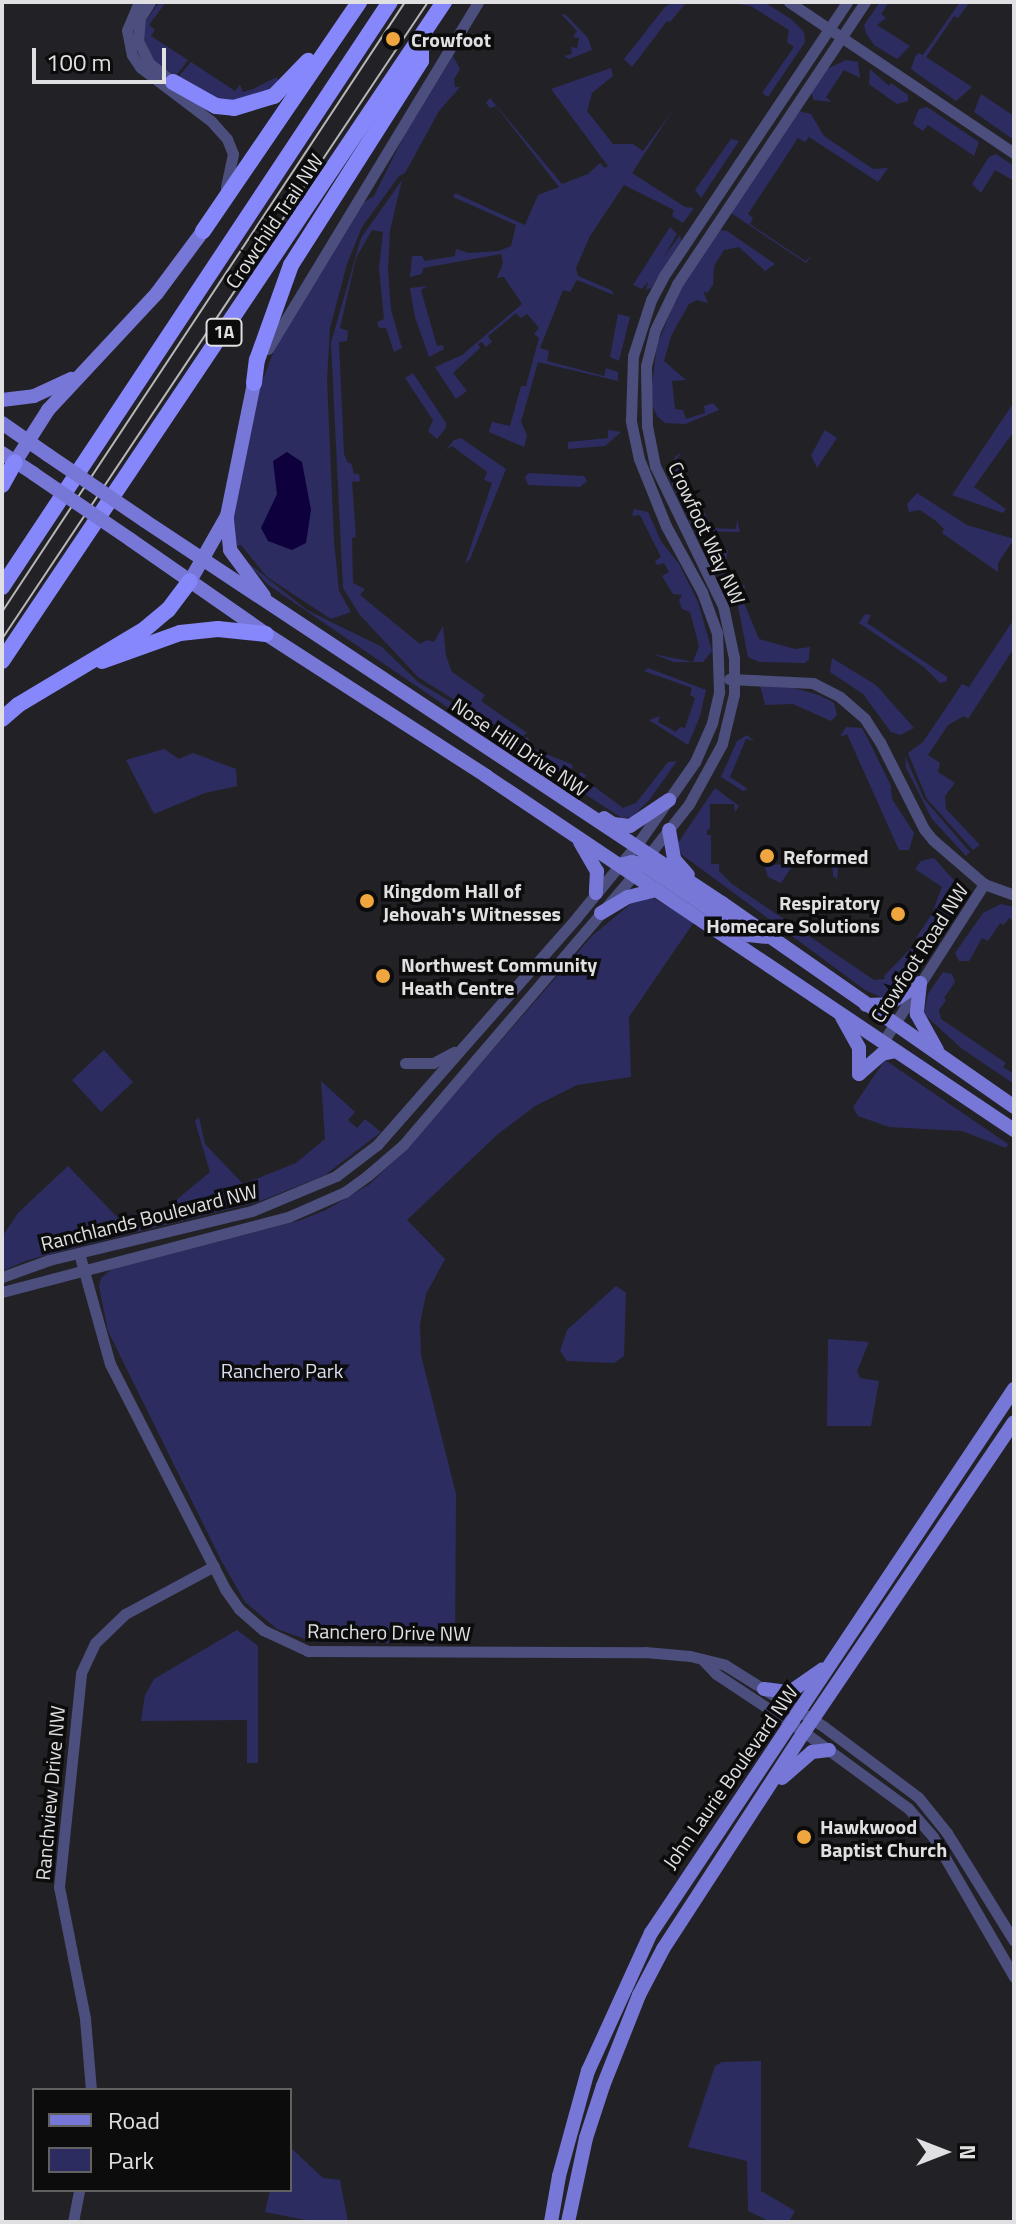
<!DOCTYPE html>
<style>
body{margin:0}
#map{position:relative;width:1016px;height:2224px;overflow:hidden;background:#222226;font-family:"Titillium Web",sans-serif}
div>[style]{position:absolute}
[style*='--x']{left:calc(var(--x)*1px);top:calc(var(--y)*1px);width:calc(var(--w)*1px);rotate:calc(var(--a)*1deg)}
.green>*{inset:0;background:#2d2c61}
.water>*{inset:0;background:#0d003c}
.minor>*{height:11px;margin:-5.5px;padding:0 5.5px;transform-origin:5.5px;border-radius:5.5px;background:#4c4e7d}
.major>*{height:14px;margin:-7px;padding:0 7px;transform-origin:7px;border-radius:7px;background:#7777d8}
.highway>*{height:16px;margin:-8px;padding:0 8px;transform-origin:8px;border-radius:8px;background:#8787fc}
.tram>*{height:2px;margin:-1px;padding:0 1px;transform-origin:1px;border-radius:1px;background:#b6b6b8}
.major-bridge>*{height:14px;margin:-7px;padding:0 7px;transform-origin:7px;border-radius:7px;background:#7777d8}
.dots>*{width:22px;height:22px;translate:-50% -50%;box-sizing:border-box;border:4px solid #0c0c0d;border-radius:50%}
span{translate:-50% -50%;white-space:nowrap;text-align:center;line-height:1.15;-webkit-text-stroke:7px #0c0c0d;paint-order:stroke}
.shield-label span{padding:2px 6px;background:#0c0c0d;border:2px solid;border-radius:6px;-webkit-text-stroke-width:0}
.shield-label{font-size:18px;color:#e0e0e2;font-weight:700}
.poi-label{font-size:20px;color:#e0e0e2;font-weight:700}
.left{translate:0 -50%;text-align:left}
.right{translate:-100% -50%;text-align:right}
.street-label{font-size:20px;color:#e0e0e2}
.park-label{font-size:20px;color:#dcdef3}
.frame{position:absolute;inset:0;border:4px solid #e0e0e2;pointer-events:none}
.legend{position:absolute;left:32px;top:2088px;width:260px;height:104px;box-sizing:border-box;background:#0c0c0d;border:2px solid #616162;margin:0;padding:10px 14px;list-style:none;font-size:24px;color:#e0e0e2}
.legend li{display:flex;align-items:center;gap:16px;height:40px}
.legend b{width:40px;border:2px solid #616162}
.north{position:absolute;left:904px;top:2112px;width:80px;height:80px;-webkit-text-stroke:6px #0c0c0d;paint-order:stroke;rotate:90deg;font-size:22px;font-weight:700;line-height:32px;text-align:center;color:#e0e0e2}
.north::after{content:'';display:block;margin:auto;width:28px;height:36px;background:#e0e0e2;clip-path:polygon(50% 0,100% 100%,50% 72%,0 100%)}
.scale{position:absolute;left:32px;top:48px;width:134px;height:36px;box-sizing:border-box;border:4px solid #e0e0e2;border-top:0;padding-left:10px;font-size:24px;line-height:28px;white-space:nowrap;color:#e0e0e2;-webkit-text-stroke:6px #0c0c0d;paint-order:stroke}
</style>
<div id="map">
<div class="green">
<div style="clip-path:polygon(159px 2px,166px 2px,149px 25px,155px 30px,151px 36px,188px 60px,176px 76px,153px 61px,142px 40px,144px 24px)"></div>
<div style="clip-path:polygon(673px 2px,685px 4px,670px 22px,667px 21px,632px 67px,624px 59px,665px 7px)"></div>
<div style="clip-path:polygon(726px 2px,764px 2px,791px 19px,804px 32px,805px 42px,768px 97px,762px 93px,794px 47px,787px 42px,789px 30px,751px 6px)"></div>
<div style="clip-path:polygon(880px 2px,889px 2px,881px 14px,886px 18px,877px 25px,910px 46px,897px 59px,874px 45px,866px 33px,864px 25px)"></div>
<div style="clip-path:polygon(960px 2px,970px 2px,958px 18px,954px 16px,926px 57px,972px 87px,956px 101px,911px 69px,915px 57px,918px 53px,923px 55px)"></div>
<div style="clip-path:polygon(561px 14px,566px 15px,588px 38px,592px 50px,569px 59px,564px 56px,572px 54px,571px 47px,577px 48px,579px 38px,573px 37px,577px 31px)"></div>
<div style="clip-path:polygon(453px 56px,460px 69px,454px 79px,455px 87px,460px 87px,439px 111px,405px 173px,399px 176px,362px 227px,347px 264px,330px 328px,327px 379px,334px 541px,339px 591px,351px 612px,331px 619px,267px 577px,241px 545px,235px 546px,232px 522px,258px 393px,276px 345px,361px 204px,374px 196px,404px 136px)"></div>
<div style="clip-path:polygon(846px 60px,858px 62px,860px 78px,844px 70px,826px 97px,831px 102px,814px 100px,811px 92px,827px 69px)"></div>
<div style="clip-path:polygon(191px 62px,235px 91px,240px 85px,243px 92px,253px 89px,277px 77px,279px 84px,246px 101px,214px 99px,178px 77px)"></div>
<div style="clip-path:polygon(611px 68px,613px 76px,592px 93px,587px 111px,613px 144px,633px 144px,643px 151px,673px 110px,632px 173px,685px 207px,694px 208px,683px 223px,672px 216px,674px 210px,624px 185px,590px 236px,576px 268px,578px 276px,611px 290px,614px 295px,577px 280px,570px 292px,563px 290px,540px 348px,549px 351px,547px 361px,604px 376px,606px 368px,618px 372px,618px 381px,538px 362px,521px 422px,527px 435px,524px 447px,489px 432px,492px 422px,510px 426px,521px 386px,526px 386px,539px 338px,534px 334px,539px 328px,527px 314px,521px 318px,516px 313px,488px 336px,492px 342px,486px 347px,482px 342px,478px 344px,480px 348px,453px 373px,467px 391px,456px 399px,435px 367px,462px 355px,522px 304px,504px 277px,497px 278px,503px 263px,501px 254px,423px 268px,422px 274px,410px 277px,412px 256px,422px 256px,425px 261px,455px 256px,456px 249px,469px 253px,499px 251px,511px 246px,516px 225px,453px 197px,455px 193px,525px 225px,538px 195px,559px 187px,496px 106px,490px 108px,486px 103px,490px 98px,562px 184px,588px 174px,600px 163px,605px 168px,608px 166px,551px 89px)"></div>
<div style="clip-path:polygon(870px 69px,889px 86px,891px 83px,908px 95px,908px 101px,897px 104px,869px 84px)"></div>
<div style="clip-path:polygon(981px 94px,1014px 116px,1014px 140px,974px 112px)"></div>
<div style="clip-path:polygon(927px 107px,979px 142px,974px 156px,928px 125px,923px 131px,913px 124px,919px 109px)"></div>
<div style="clip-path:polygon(799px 111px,811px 114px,824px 136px,873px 169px,888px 168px,878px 182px,809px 137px,805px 142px,798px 138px,748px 214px,753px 218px,750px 224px,805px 261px,811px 256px,806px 263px,731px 213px)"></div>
<div style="clip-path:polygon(731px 139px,739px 141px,701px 198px,695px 190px)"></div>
<div style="clip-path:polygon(996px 154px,1014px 166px,1014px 181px,995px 170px,981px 193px,972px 184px,989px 157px)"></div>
<div style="clip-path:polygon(402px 180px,390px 230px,388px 270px,391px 310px,402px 348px,394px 352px,386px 328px,379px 328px,377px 322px,384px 319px,379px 268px,383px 232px,372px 230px,356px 258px,340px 328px,348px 331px,347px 341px,339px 342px,344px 454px,348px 463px,351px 463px,354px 474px,359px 474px,360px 481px,352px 482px,356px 537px,352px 538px,353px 583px,365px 589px,360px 595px,420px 644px,427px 640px,434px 642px,443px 626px,446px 656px,452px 672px,485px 695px,481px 701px,527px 733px,521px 737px,521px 753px,493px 724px,418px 677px,359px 614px,343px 588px,331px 343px,361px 238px)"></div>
<div style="clip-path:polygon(670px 227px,677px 234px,663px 258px,680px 235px,681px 241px,651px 288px,646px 290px,648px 282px,642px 289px,633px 285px)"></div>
<div style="clip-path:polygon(719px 230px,727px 231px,775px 264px,765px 271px,739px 247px,724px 250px,714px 266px,713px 285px,707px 293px,703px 291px,708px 303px,697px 300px,689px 304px,671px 336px,664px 361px,686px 380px,672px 381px,675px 409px,683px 410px,686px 419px,705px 413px,704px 406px,713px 403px,719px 410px,685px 424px,665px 423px,657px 416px,650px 400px,657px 345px,680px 289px)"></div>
<div style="clip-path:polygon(427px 286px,421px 290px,437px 346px,443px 345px,444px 349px,429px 357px,415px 317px,410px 288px)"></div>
<div style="clip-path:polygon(618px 314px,630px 317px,619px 361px,610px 357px)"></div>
<div style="clip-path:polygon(413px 373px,446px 423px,446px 428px,437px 439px,428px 431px,433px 420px,405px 378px)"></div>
<div style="clip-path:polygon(1014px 402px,1014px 431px,974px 487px,1006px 509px,1003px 513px,952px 495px)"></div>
<div style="clip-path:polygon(608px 430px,621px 432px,605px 446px,568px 449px,568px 442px,608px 438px)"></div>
<div style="clip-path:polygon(825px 430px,837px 438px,817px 468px,811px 455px)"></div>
<div style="clip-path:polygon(461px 438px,506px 469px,470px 559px,465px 564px,492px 483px,484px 480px,487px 472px,452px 446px,446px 450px,454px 440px)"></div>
<div style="clip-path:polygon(682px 452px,675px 461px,709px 521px,710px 528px,736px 529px,737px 520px,740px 532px,694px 531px,668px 477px,675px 457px)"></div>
<div style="clip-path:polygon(529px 473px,584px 476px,587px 481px,580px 487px,528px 485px,525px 477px)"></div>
<div style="clip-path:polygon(917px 493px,967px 525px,1014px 539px,998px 563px,998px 572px,942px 533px,944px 529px,936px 521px,920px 510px,909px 512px,907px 504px)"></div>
<div style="clip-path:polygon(634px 509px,648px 512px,661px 541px,679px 564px,698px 602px,712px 651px,703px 662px,674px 662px,653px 654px,693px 662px,699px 646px,690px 612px,682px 609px,679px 600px,682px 595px,673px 594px,662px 576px,669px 572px,664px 563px,657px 565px,655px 561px,661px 557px,640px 515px,632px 516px)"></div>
<div style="clip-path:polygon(728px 550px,724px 571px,746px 587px,739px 591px,759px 639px,795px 649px,810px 647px,809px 659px,805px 663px,759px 662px,748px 657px,737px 601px,726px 579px,716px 570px,712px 555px)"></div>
<div style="clip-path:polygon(247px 562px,307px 610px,382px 647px,418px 682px,486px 723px,510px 750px,267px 584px)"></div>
<div style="clip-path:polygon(865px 614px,871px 615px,867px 623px,947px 677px,947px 681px,940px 683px,924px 667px,859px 623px)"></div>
<div style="clip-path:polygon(1014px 619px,1014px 648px,968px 719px,964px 716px,948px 725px,928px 755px,940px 763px,938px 772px,955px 783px,945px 796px,946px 809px,980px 845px,973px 850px,927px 799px,908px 753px,923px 742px,962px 684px,969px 687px)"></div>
<div style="clip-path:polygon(832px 658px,876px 685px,914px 728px,900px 735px,891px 732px,863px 694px,830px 672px)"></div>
<div style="clip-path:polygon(648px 668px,706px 690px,700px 716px,688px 745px,649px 720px,660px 716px,658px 722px,676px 732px,680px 727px,685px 728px,695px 698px,690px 695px,692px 688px,644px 671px)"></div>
<div style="clip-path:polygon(760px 685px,790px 687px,819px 695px,834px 703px,837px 715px,831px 721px,793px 704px,765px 705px)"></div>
<div style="clip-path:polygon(846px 727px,862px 728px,869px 741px,891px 786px,892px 799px,914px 833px,909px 850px,899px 850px,847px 734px,840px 737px)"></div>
<div style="clip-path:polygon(747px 735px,754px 741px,746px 739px,730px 777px,748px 789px,743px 791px,721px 777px,737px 741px)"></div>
<div style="clip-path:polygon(528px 737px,531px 748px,571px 764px,573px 766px,570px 772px,577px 777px,581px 772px,586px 775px,584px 779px,623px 808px,636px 803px,668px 762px,677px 761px,650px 799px,632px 817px,622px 818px,529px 758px,524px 753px,523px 739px)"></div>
<div style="clip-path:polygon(164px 749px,179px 759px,193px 753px,236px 769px,237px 786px,205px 793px,154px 814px,126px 760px)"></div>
<div style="clip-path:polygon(905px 756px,924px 799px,970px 852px,966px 856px,932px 819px,906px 768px)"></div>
<div style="clip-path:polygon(715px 788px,739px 806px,735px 812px,734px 804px,710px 804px,710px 829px,707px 830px,707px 835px,711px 835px,711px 864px,719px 864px,719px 871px,732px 884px,874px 980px,885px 979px,884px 976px,917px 942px,925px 948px,905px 982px,893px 994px,883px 998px,865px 990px,681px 854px,678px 843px)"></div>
<div style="clip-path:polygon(802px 852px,822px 856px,838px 868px,837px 879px,833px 876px,833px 869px,816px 858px,806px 859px,801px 866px,795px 862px,781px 883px,768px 877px,764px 865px,790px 864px)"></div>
<div style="clip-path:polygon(934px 858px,959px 886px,959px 900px,947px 921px,933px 911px,942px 887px,915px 869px,921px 861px)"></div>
<div style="clip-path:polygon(650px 896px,694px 922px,629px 1017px,631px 1077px,577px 1085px,535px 1106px,498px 1134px,407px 1220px,445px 1259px,426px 1294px,420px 1324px,421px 1355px,456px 1494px,455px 1644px,314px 1642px,277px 1629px,245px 1602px,221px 1560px,108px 1331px,99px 1286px,101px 1278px,112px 1269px,298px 1221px,326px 1210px,370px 1184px,418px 1136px,592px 936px,639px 897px)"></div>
<div style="clip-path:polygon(1001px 904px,1014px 907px,1014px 921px,1009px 918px,1004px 925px,1000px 923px,988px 941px,982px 938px,969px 961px,959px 961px,955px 953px,983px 913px)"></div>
<div style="clip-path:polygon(932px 914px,945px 923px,927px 946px,916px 938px)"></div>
<div style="clip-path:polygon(943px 972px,952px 974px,955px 982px,944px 998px,946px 1000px,939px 1010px,941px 1019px,1006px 1063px,1003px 1067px,1014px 1074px,1014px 1084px,961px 1048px,924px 1014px,928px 994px)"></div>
<div style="clip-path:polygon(104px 1050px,133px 1082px,101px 1112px,72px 1080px)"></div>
<div style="clip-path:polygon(885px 1060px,1008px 1144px,1006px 1148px,962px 1131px,889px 1127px,858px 1116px,853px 1107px)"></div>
<div style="clip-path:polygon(321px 1081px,355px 1112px,348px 1120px,357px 1128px,365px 1119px,381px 1132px,325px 1175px,258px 1202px,108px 1239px,28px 1260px,2px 1271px,2px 1237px,18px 1213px,68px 1166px,118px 1218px,169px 1206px,210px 1172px,195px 1121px,199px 1117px,205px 1144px,243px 1184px,296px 1163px,325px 1139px)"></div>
<div style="clip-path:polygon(616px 1286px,626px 1293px,624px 1356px,614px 1363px,567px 1361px,560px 1351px,567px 1330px)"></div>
<div style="clip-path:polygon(828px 1339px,869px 1342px,857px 1371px,860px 1378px,879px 1381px,871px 1426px,827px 1426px)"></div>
<div style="clip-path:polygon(237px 1630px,258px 1646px,258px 1763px,247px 1763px,247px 1720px,141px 1721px,145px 1695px,154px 1679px)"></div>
<div style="clip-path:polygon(761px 2061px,761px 2191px,795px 2211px,789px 2222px,771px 2222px,748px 2211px,747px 2161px,688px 2147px,715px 2066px,722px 2062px)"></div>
<div style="clip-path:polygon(290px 2147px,323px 2178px,340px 2180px,348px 2222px,316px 2222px,265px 2212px,270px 2190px,290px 2190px)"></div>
</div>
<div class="water">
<div style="clip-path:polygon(287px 452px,302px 462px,311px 510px,306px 543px,292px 550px,268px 541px,261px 528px,277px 494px,273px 461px)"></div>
</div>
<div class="minor">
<div style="--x:139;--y:2;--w:30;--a:113"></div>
<div style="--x:127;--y:30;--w:25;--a:79"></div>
<div style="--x:132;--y:55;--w:14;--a:56"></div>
<div style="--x:140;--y:67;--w:89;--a:37.3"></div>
<div style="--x:211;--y:121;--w:24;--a:48"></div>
<div style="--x:227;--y:139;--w:16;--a:68"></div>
<div style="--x:233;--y:154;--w:34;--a:102"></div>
<div style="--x:150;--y:2;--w:19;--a:122"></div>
<div style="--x:140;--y:18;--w:23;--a:95"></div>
<div style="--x:138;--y:41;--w:25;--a:63"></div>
<div style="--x:149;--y:63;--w:31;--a:38"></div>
<div style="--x:789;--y:2;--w:271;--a:33.9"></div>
<div style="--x:268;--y:349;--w:406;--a:-58.8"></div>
<div style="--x:729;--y:679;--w:84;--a:2.7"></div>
<div style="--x:813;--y:683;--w:30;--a:27"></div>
<div style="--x:840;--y:697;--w:33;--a:41"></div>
<div style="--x:865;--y:719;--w:27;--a:57"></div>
<div style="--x:880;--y:742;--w:97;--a:63.2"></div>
<div style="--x:924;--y:829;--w:14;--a:51"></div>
<div style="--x:933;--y:840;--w:67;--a:40.8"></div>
<div style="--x:984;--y:884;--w:32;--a:20"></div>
<div style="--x:883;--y:1042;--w:188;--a:-57.4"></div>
<div style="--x:405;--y:1063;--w:28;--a:0"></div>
<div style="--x:433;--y:1063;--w:24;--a:-28"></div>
<div style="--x:79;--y:1253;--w:115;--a:74.4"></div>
<div style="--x:110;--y:1364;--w:253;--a:62.9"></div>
<div style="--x:225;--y:1589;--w:24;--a:55"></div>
<div style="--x:239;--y:1609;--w:32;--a:41"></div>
<div style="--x:263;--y:1630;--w:50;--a:25"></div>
<div style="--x:308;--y:1651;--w:337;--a:0.2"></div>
<div style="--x:645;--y:1652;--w:45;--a:5.1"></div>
<div style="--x:690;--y:1656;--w:36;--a:14"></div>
<div style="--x:725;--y:1665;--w:115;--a:31.9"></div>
<div style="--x:823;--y:1726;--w:119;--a:36.8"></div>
<div style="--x:918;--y:1797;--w:46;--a:51.1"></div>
<div style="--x:947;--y:1833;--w:127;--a:58.2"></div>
<div style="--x:2;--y:1277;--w:50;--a:-19.9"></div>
<div style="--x:49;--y:1260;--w:209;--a:-13.6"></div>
<div style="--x:252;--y:1211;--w:91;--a:-22.6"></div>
<div style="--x:336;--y:1176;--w:51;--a:-37.1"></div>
<div style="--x:377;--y:1145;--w:303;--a:-48.7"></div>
<div style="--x:577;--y:917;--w:101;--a:-50.6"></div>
<div style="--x:641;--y:839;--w:94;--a:-55"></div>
<div style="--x:695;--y:762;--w:43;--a:-66.4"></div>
<div style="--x:712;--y:723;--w:32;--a:-77"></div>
<div style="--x:719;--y:692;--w:59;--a:-91.9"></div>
<div style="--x:717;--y:633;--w:44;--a:-110.1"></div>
<div style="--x:702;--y:592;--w:75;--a:-118.6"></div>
<div style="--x:666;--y:526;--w:72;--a:-111.9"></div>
<div style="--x:639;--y:459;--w:40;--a:-102"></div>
<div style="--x:631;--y:420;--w:64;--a:-88.2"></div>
<div style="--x:633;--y:356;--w:59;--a:-72.2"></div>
<div style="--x:651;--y:300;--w:26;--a:-62"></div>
<div style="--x:663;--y:277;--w:331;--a:-56.2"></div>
<div style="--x:2;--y:1292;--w:296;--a:-14.7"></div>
<div style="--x:288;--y:1217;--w:62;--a:-23.7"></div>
<div style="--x:345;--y:1192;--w:27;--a:-36"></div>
<div style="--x:367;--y:1176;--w:48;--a:-40.7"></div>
<div style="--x:403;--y:1145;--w:348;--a:-49.5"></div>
<div style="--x:629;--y:880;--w:97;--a:-51.7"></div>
<div style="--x:689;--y:804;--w:68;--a:-61.2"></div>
<div style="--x:722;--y:744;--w:51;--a:-76.5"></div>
<div style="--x:734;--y:694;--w:36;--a:-90"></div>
<div style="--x:734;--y:658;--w:53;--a:-101.9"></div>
<div style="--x:723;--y:606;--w:156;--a:-115.9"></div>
<div style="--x:655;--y:466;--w:41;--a:-101.3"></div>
<div style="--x:647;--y:426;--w:60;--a:-91"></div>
<div style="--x:646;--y:366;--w:37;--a:-76"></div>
<div style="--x:655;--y:330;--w:51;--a:-64.4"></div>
<div style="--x:677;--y:284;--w:339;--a:-56.3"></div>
<div style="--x:702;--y:1659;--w:21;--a:47"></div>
<div style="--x:716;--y:1674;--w:105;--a:33.4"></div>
<div style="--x:804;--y:1732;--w:129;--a:36.2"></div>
<div style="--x:908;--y:1808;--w:38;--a:49"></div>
<div style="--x:933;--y:1837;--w:162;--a:59.9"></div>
<div style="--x:91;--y:2090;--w:72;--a:-94.8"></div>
<div style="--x:85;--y:2018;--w:134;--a:-101.2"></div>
<div style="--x:59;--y:1887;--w:215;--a:-84.1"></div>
<div style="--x:81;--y:1673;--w:33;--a:-65"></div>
<div style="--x:95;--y:1643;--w:42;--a:-44"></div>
<div style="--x:125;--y:1614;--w:101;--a:-28.3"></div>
<div style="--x:73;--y:2222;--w:33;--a:-79"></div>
</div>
<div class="major">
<div style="--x:2;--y:400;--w:32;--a:-7"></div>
<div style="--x:34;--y:396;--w:41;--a:-24.7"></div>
<div style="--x:2;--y:423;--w:56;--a:34.8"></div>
<div style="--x:2;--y:453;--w:38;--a:33"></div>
<div style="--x:15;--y:462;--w:62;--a:-57.6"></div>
<div style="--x:48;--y:410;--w:160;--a:-47"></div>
<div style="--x:157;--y:293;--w:77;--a:-53.4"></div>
<div style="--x:227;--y:520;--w:30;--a:84"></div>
<div style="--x:230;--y:550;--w:57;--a:53.5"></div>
<div style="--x:145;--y:521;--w:692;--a:33.51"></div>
<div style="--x:722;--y:903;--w:356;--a:34.9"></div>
<div style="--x:131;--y:540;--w:165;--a:34.8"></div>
<div style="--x:266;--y:634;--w:262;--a:32.8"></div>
<div style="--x:486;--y:776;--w:636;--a:33.84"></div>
<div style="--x:190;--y:581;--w:75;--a:-60.4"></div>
<div style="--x:227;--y:516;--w:136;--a:-78.5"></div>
<div style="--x:604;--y:818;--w:11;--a:34"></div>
<div style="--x:613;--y:824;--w:17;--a:7"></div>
<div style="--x:630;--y:826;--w:47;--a:-33.7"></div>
<div style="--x:669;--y:830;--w:29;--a:80"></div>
<div style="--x:674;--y:859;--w:21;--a:49"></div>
<div style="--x:580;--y:842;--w:34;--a:60"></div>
<div style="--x:597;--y:871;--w:22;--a:93"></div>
<div style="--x:620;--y:865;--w:12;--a:-14"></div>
<div style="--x:632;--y:862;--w:10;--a:11"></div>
<div style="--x:642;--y:864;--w:128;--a:33.8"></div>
<div style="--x:748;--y:935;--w:18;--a:6"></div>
<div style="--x:601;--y:913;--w:31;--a:-31"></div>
<div style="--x:628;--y:897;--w:29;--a:-14"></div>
<div style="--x:920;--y:983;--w:31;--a:96"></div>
<div style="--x:917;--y:1014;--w:41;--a:60.9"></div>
<div style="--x:866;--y:1005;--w:23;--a:-2"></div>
<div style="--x:889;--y:1004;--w:37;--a:-34"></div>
<div style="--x:842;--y:1017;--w:35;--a:61"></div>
<div style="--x:859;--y:1048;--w:26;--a:90"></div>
<div style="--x:859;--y:1074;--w:30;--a:-41"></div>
<div style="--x:882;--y:1054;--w:13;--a:-13"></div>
<div style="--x:764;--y:1689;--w:26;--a:7"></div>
<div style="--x:790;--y:1692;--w:39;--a:-35"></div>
<div style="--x:782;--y:1778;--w:40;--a:-41"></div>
<div style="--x:812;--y:1752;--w:17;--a:-7"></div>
<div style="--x:551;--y:2222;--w:47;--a:-80.1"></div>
<div style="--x:559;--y:2176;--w:109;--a:-74.6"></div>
<div style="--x:588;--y:2071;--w:152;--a:-65.5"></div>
<div style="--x:651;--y:1933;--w:654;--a:-56.29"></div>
<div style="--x:568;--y:2222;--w:86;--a:-77.9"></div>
<div style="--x:586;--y:2138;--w:55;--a:-71.9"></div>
<div style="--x:603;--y:2086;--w:98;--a:-68.4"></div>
<div style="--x:639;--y:1995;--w:52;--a:-62.4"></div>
<div style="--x:663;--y:1949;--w:259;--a:-57"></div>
<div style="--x:804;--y:1732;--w:374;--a:-55.9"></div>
</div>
<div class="highway">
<div style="--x:173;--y:82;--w:49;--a:29.2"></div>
<div style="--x:216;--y:106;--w:18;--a:6"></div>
<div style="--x:234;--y:108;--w:42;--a:-16.7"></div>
<div style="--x:274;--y:96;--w:49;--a:-45.8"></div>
<div style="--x:203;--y:231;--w:277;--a:-55.7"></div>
<div style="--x:254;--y:383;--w:23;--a:-83"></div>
<div style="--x:257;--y:360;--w:101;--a:-70.3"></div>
<div style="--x:291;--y:265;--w:242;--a:-57.5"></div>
<div style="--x:421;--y:61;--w:24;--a:-90"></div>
<div style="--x:2;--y:485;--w:26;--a:-61"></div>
<div style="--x:2;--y:587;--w:702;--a:-56.45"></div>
<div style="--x:2;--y:661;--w:794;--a:-56.15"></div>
<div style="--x:102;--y:661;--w:83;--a:-19.7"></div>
<div style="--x:180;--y:633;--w:38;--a:-6"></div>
<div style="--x:218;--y:629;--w:48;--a:5.9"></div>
<div style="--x:2;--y:719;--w:21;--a:-41"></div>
<div style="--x:18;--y:705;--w:148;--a:-30.9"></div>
<div style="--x:145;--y:629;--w:30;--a:-40"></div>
<div style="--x:168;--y:610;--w:36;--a:-53"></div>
</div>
<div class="tram">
<div style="--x:2;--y:612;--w:731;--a:-56.55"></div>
<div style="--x:2;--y:639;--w:766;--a:-56.23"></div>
</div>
<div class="major-bridge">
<div style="--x:48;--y:455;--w:117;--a:34.2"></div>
<div style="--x:34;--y:474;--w:117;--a:34.2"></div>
</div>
<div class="dots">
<div style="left:393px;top:39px;background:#f0a63f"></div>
<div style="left:767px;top:856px;background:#f0a63f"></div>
<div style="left:367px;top:901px;background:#f0a63f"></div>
<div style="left:898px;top:914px;background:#f0a63f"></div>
<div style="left:383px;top:976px;background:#f0a63f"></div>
<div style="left:804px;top:1837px;background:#f0a63f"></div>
</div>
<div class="shield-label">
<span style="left:224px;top:332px">1A</span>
</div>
<div class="poi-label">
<span class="left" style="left:411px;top:39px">Crowfoot</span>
<span class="left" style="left:783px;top:856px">Reformed</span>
<span class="left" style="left:383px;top:902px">Kingdom Hall of<br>Jehovah's Witnesses</span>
<span class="right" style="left:880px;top:914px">Respiratory<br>Homecare Solutions</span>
<span class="left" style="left:401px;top:976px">Northwest Community<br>Heath Centre</span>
<span class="left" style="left:820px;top:1838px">Hawkwood<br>Baptist Church</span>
</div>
<div class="street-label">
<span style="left:274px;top:221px;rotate:-56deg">Crowchild Trail NW</span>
<span style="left:707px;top:533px;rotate:65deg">Crowfoot Way NW</span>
<span style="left:520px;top:747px;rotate:34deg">Nose Hill Drive NW</span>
<span style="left:919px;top:953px;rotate:-57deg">Crowfoot Road NW</span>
<span style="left:149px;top:1217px;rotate:-14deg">Ranchlands Boulevard NW</span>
<span style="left:389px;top:1632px;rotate:1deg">Ranchero Drive NW</span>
<span style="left:730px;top:1777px;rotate:-55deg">John Laurie Boulevard NW</span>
<span style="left:50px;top:1793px;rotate:-85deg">Ranchview Drive NW</span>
</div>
<div class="park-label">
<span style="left:282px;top:1370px">Ranchero Park</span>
</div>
<div class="frame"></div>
<ul class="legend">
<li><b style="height:10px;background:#7777d8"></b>Road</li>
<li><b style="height:22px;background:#2d2c61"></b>Park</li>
</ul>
<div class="north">N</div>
<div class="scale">100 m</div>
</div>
